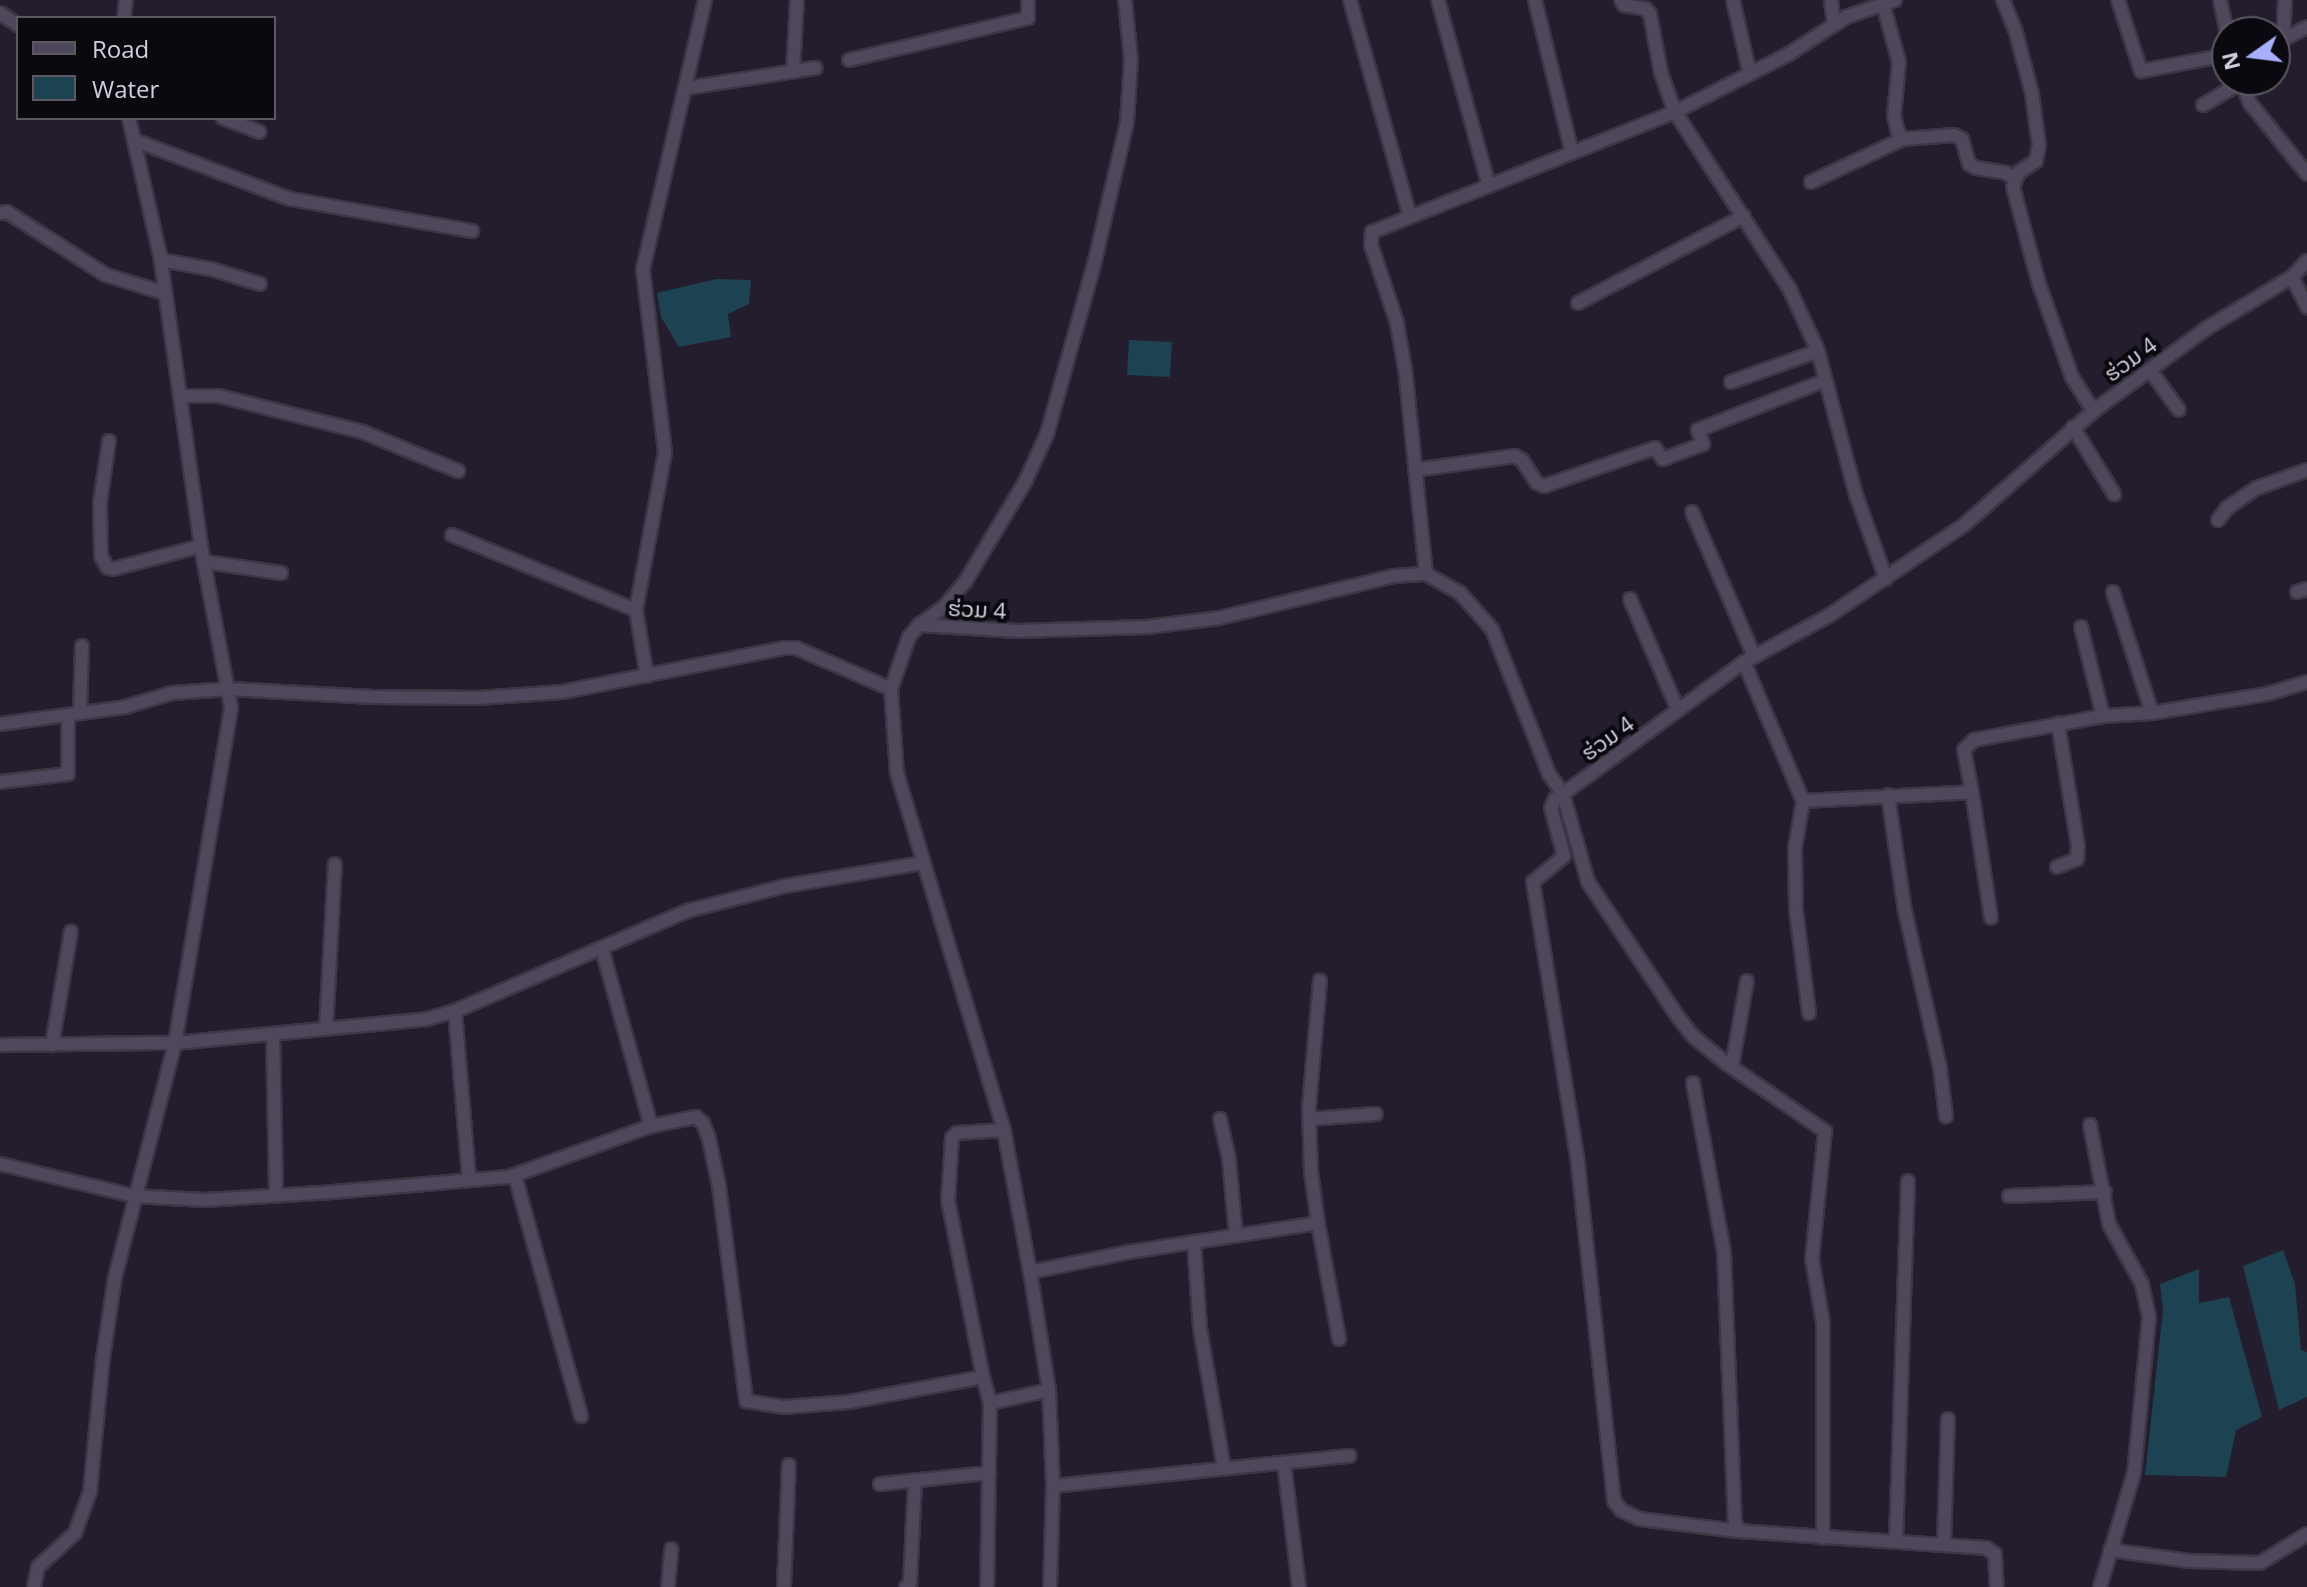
<!DOCTYPE html>
<meta charset="utf-8">
<style>
body{margin:0}
#map{position:relative;width:2307px;height:1587px;overflow:hidden;background:#231d2d;font-family:"Open Sans","Noto Sans Lao",sans-serif}
div>[style]{position:absolute}
[style*='--x']{left:calc(var(--x)*1px);top:calc(var(--y)*1px);width:calc(var(--w)*1px);rotate:calc(var(--a)*1deg)}
.water>*{inset:0;background:#1d4251}
.roads{filter:drop-shadow(2px 0 #3c3744) drop-shadow(-2px 0 #3c3744) drop-shadow(0 2px #3c3744) drop-shadow(0 -2px #3c3744)}
.street>*{height:12px;margin:-6px;padding:0 6px;transform-origin:6px;border-radius:6px;background:#4f485c}
span{translate:-50% -50%;white-space:nowrap;text-align:center;line-height:1.15;-webkit-text-stroke:8px #0b0910;paint-order:stroke}
.street-label{font-size:22px;color:#d3cfda}
.legend{position:absolute;left:16px;top:16px;width:260px;height:104px;box-sizing:border-box;background:#0b0910;border:2px solid #5b5861;margin:0;padding:10px 14px;list-style:none;font-size:24px;color:#d3cfda}
.legend li{display:flex;align-items:center;gap:16px;height:40px}
.legend b{width:40px;border:2px solid #5b5861}
.north{position:absolute;left:2211px;top:16px;width:80px;height:80px;box-sizing:border-box;background:#0b0910;border:2px solid #5b5861;border-radius:50%;rotate:256deg;font-size:22px;font-weight:700;line-height:32px;text-align:center;color:#d3cfda}
.north::after{content:'';display:block;margin:auto;width:28px;height:36px;background:#a8b0fc;clip-path:polygon(50% 0,100% 100%,50% 72%,0 100%)}
</style>
<div id="map">
<div class="water">
<div style="clip-path:polygon(716px 279px,751px 280px,749px 304px,728px 314px,731px 337px,679px 347px,661px 317px,657px 293px)"></div>
<div style="clip-path:polygon(1129px 340px,1172px 342px,1170px 377px,1127px 375px)"></div>
<div style="clip-path:polygon(2283px 1250px,2295px 1284px,2301px 1350px,2307px 1352px,2307px 1397px,2279px 1410px,2243px 1266px)"></div>
<div style="clip-path:polygon(2199px 1269px,2199px 1303px,2229px 1297px,2262px 1417px,2236px 1430px,2226px 1477px,2145px 1475px,2163px 1310px,2160px 1284px)"></div>
</div>
<div class="roads">
<div class="street">
<div style="--x:1350;--y:0;--w:224;--a:74.5"></div>
<div style="--x:1438;--y:0;--w:193;--a:74.7"></div>
<div style="--x:1535;--y:0;--w:157;--a:76.4"></div>
<div style="--x:1621;--y:0;--w:6;--a:59"></div>
<div style="--x:1624;--y:5;--w:22;--a:10"></div>
<div style="--x:1646;--y:9;--w:6;--a:51"></div>
<div style="--x:1650;--y:14;--w:60;--a:79.4"></div>
<div style="--x:1661;--y:73;--w:41;--a:70.3"></div>
<div style="--x:1675;--y:112;--w:212;--a:57.1"></div>
<div style="--x:1790;--y:290;--w:67;--a:65.3"></div>
<div style="--x:1818;--y:351;--w:149;--a:75.2"></div>
<div style="--x:1856;--y:495;--w:89;--a:70.3"></div>
<div style="--x:1733;--y:0;--w:76;--a:77.1"></div>
<div style="--x:1831;--y:0;--w:24;--a:83"></div>
<div style="--x:2003;--y:0;--w:31;--a:68"></div>
<div style="--x:2015;--y:29;--w:67;--a:75.3"></div>
<div style="--x:2032;--y:94;--w:51;--a:82.2"></div>
<div style="--x:2039;--y:145;--w:16;--a:101"></div>
<div style="--x:2036;--y:161;--w:20;--a:147"></div>
<div style="--x:2019;--y:172;--w:16;--a:112"></div>
<div style="--x:2013;--y:187;--w:100;--a:75"></div>
<div style="--x:2039;--y:284;--w:99;--a:70.5"></div>
<div style="--x:2072;--y:377;--w:31;--a:58"></div>
<div style="--x:2088;--y:403;--w:10;--a:37"></div>
<div style="--x:2118;--y:0;--w:75;--a:72.1"></div>
<div style="--x:2141;--y:71;--w:87;--a:-10.5"></div>
<div style="--x:2220;--y:0;--w:33;--a:78"></div>
<div style="--x:1883;--y:4;--w:60;--a:74.6"></div>
<div style="--x:1899;--y:62;--w:54;--a:95.3"></div>
<div style="--x:1894;--y:116;--w:16;--a:76"></div>
<div style="--x:1898;--y:132;--w:9;--a:54"></div>
<div style="--x:1903;--y:139;--w:51;--a:-4.5"></div>
<div style="--x:1954;--y:135;--w:9;--a:27"></div>
<div style="--x:1962;--y:139;--w:26;--a:74"></div>
<div style="--x:1969;--y:164;--w:8;--a:30"></div>
<div style="--x:1976;--y:168;--w:30;--a:9"></div>
<div style="--x:2006;--y:173;--w:9;--a:32"></div>
<div style="--x:0;--y:13;--w:22;--a:34"></div>
<div style="--x:124;--y:18;--w:18;--a:-84"></div>
<div style="--x:2283;--y:40;--w:40;--a:-87.1"></div>
<div style="--x:2278;--y:42;--w:33;--a:-27"></div>
<div style="--x:849;--y:60;--w:184;--a:-13.2"></div>
<div style="--x:1028;--y:18;--w:18;--a:-90"></div>
<div style="--x:793;--y:71;--w:71;--a:-86.8"></div>
<div style="--x:2241;--y:80;--w:25;--a:69"></div>
<div style="--x:2250;--y:103;--w:91;--a:51.2"></div>
<div style="--x:687;--y:88;--w:130;--a:-8.9"></div>
<div style="--x:2203;--y:105;--w:45;--a:-30.5"></div>
<div style="--x:223;--y:118;--w:39;--a:21"></div>
<div style="--x:134;--y:140;--w:167;--a:20.7"></div>
<div style="--x:290;--y:199;--w:185;--a:10"></div>
<div style="--x:1811;--y:182;--w:102;--a:-25.1"></div>
<div style="--x:0;--y:213;--w:7;--a:-8"></div>
<div style="--x:7;--y:212;--w:117;--a:32.5"></div>
<div style="--x:106;--y:275;--w:61;--a:17.2"></div>
<div style="--x:161;--y:260;--w:51;--a:10.2"></div>
<div style="--x:211;--y:269;--w:51;--a:17"></div>
<div style="--x:2292;--y:277;--w:34;--a:63"></div>
<div style="--x:1578;--y:303;--w:187;--a:-27.7"></div>
<div style="--x:2150;--y:370;--w:49;--a:54.1"></div>
<div style="--x:1731;--y:382;--w:92;--a:-19.6"></div>
<div style="--x:180;--y:396;--w:39;--a:0"></div>
<div style="--x:219;--y:396;--w:148;--a:14"></div>
<div style="--x:363;--y:432;--w:103;--a:22.3"></div>
<div style="--x:2073;--y:427;--w:79;--a:58.5"></div>
<div style="--x:109;--y:441;--w:63;--a:98.3"></div>
<div style="--x:100;--y:503;--w:53;--a:88.9"></div>
<div style="--x:101;--y:556;--w:13;--a:61"></div>
<div style="--x:107;--y:567;--w:6;--a:18"></div>
<div style="--x:113;--y:569;--w:91;--a:-14.6"></div>
<div style="--x:1415;--y:470;--w:101;--a:-8"></div>
<div style="--x:1515;--y:456;--w:8;--a:30"></div>
<div style="--x:1522;--y:460;--w:27;--a:57"></div>
<div style="--x:1537;--y:483;--w:8;--a:23"></div>
<div style="--x:1544;--y:486;--w:117;--a:-18.9"></div>
<div style="--x:1655;--y:448;--w:14;--a:54"></div>
<div style="--x:1663;--y:459;--w:43;--a:-20.6"></div>
<div style="--x:1703;--y:444;--w:15;--a:-110"></div>
<div style="--x:1698;--y:430;--w:135;--a:-21.3"></div>
<div style="--x:1692;--y:512;--w:157;--a:66.7"></div>
<div style="--x:2218;--y:520;--w:15;--a:-53"></div>
<div style="--x:2227;--y:508;--w:36;--a:-34"></div>
<div style="--x:2257;--y:488;--w:53;--a:-19.8"></div>
<div style="--x:452;--y:535;--w:199;--a:22.2"></div>
<div style="--x:206;--y:562;--w:76;--a:8.3"></div>
<div style="--x:1426;--y:574;--w:206;--a:-95.8"></div>
<div style="--x:1405;--y:369;--w:47;--a:-99.9"></div>
<div style="--x:1397;--y:323;--w:82;--a:-108.4"></div>
<div style="--x:1371;--y:245;--w:13;--a:-86"></div>
<div style="--x:1372;--y:232;--w:326;--a:-21.6"></div>
<div style="--x:1675;--y:112;--w:128;--a:-27"></div>
<div style="--x:1789;--y:54;--w:68;--a:-33"></div>
<div style="--x:1846;--y:17;--w:52;--a:-19.1"></div>
<div style="--x:2113;--y:592;--w:127;--a:72.1"></div>
<div style="--x:2297;--y:592;--w:10;--a:-17"></div>
<div style="--x:1630;--y:599;--w:121;--a:66.6"></div>
<div style="--x:919;--y:625;--w:98;--a:3.5"></div>
<div style="--x:1017;--y:631;--w:130;--a:-1.8"></div>
<div style="--x:1147;--y:627;--w:73;--a:-7.1"></div>
<div style="--x:1219;--y:618;--w:180;--a:-13.5"></div>
<div style="--x:1394;--y:576;--w:32;--a:-4"></div>
<div style="--x:1426;--y:574;--w:39;--a:29"></div>
<div style="--x:1460;--y:593;--w:48;--a:48.4"></div>
<div style="--x:1492;--y:629;--w:156;--a:68.5"></div>
<div style="--x:1549;--y:774;--w:24;--a:55"></div>
<div style="--x:1563;--y:794;--w:224;--a:-36.1"></div>
<div style="--x:1744;--y:662;--w:98;--a:-28.7"></div>
<div style="--x:1830;--y:615;--w:161;--a:-33.9"></div>
<div style="--x:1964;--y:525;--w:176;--a:-41.3"></div>
<div style="--x:2096;--y:409;--w:137;--a:-36.1"></div>
<div style="--x:2207;--y:328;--w:99;--a:-31"></div>
<div style="--x:2292;--y:277;--w:22;--a:-47"></div>
<div style="--x:2081;--y:627;--w:92;--a:76.1"></div>
<div style="--x:1744;--y:662;--w:151;--a:67"></div>
<div style="--x:1803;--y:801;--w:48;--a:99.7"></div>
<div style="--x:1795;--y:848;--w:62;--a:89.1"></div>
<div style="--x:1796;--y:910;--w:104;--a:82.8"></div>
<div style="--x:647;--y:676;--w:67;--a:-99.5"></div>
<div style="--x:636;--y:610;--w:161;--a:-79.6"></div>
<div style="--x:665;--y:452;--w:184;--a:-96.9"></div>
<div style="--x:643;--y:269;--w:276;--a:-77"></div>
<div style="--x:80;--y:713;--w:67;--a:-88.3"></div>
<div style="--x:0;--y:724;--w:126;--a:-7.7"></div>
<div style="--x:125;--y:707;--w:49;--a:-16.6"></div>
<div style="--x:172;--y:693;--w:57;--a:-4"></div>
<div style="--x:229;--y:689;--w:144;--a:3.2"></div>
<div style="--x:373;--y:697;--w:105;--a:0.5"></div>
<div style="--x:478;--y:698;--w:84;--a:-4.1"></div>
<div style="--x:562;--y:692;--w:227;--a:-11.2"></div>
<div style="--x:785;--y:648;--w:11;--a:0"></div>
<div style="--x:796;--y:648;--w:103;--a:23.3"></div>
<div style="--x:0;--y:782;--w:68;--a:-6.7"></div>
<div style="--x:68;--y:774;--w:59;--a:-90"></div>
<div style="--x:1972;--y:792;--w:127;--a:81.4"></div>
<div style="--x:1888;--y:795;--w:117;--a:81.7"></div>
<div style="--x:1905;--y:911;--w:161;--a:77.4"></div>
<div style="--x:1940;--y:1068;--w:49;--a:83"></div>
<div style="--x:1803;--y:801;--w:169;--a:-3"></div>
<div style="--x:1972;--y:792;--w:43;--a:-100.8"></div>
<div style="--x:1964;--y:750;--w:14;--a:-45"></div>
<div style="--x:1974;--y:740;--w:131;--a:-10.5"></div>
<div style="--x:2103;--y:716;--w:49;--a:-3.5"></div>
<div style="--x:2152;--y:713;--w:117;--a:-9.4"></div>
<div style="--x:2267;--y:694;--w:42;--a:-16.7"></div>
<div style="--x:2057;--y:867;--w:22;--a:-22"></div>
<div style="--x:2077;--y:859;--w:13;--a:-86"></div>
<div style="--x:2078;--y:846;--w:124;--a:-99.3"></div>
<div style="--x:602;--y:949;--w:184;--a:74.5"></div>
<div style="--x:455;--y:1011;--w:168;--a:85.2"></div>
<div style="--x:326;--y:1029;--w:165;--a:-86.9"></div>
<div style="--x:273;--y:1034;--w:160;--a:88.9"></div>
<div style="--x:0;--y:1045;--w:175;--a:-0.7"></div>
<div style="--x:175;--y:1043;--w:253;--a:-5.4"></div>
<div style="--x:427;--y:1019;--w:29;--a:-16"></div>
<div style="--x:455;--y:1011;--w:253;--a:-23.3"></div>
<div style="--x:687;--y:911;--w:101;--a:-14.3"></div>
<div style="--x:785;--y:886;--w:140;--a:-9.5"></div>
<div style="--x:52;--y:1045;--w:115;--a:-80.5"></div>
<div style="--x:1727;--y:1064;--w:7;--a:-34"></div>
<div style="--x:1733;--y:1060;--w:80;--a:-80"></div>
<div style="--x:1693;--y:1083;--w:172;--a:79.6"></div>
<div style="--x:1724;--y:1252;--w:269;--a:87.7"></div>
<div style="--x:1735;--y:1521;--w:10;--a:73"></div>
<div style="--x:1738;--y:1531;--w:249;--a:3.9"></div>
<div style="--x:1986;--y:1548;--w:11;--a:34"></div>
<div style="--x:1995;--y:1554;--w:33;--a:87"></div>
<div style="--x:1220;--y:1119;--w:41;--a:77.3"></div>
<div style="--x:1229;--y:1159;--w:77;--a:84.8"></div>
<div style="--x:1309;--y:1119;--w:67;--a:-4.3"></div>
<div style="--x:2090;--y:1125;--w:101;--a:79.1"></div>
<div style="--x:2109;--y:1224;--w:68;--a:61.2"></div>
<div style="--x:2142;--y:1284;--w:35;--a:78"></div>
<div style="--x:2149;--y:1318;--w:156;--a:95.5"></div>
<div style="--x:2134;--y:1473;--w:119;--a:106.6"></div>
<div style="--x:0;--y:1164;--w:138;--a:13.4"></div>
<div style="--x:134;--y:1196;--w:70;--a:3.3"></div>
<div style="--x:204;--y:1200;--w:129;--a:-3.5"></div>
<div style="--x:333;--y:1192;--w:177;--a:-4.9"></div>
<div style="--x:509;--y:1177;--w:151;--a:-19.8"></div>
<div style="--x:651;--y:1126;--w:46;--a:-11.3"></div>
<div style="--x:696;--y:1117;--w:9;--a:41"></div>
<div style="--x:703;--y:1123;--w:17;--a:69"></div>
<div style="--x:709;--y:1139;--w:48;--a:78"></div>
<div style="--x:719;--y:1186;--w:217;--a:82.8"></div>
<div style="--x:746;--y:1401;--w:38;--a:9"></div>
<div style="--x:784;--y:1407;--w:65;--a:-4.4"></div>
<div style="--x:849;--y:1402;--w:136;--a:-10.6"></div>
<div style="--x:983;--y:1377;--w:27;--a:75"></div>
<div style="--x:990;--y:1403;--w:184;--a:90.9"></div>
<div style="--x:515;--y:1176;--w:249;--a:74.6"></div>
<div style="--x:2009;--y:1196;--w:96;--a:-2.4"></div>
<div style="--x:1318;--y:1223;--w:51;--a:-97.8"></div>
<div style="--x:1311;--y:1172;--w:65;--a:-91.8"></div>
<div style="--x:1309;--y:1107;--w:127;--a:-85"></div>
<div style="--x:1194;--y:1242;--w:86;--a:86"></div>
<div style="--x:1200;--y:1328;--w:143;--a:80.3"></div>
<div style="--x:1030;--y:1272;--w:101;--a:-11.4"></div>
<div style="--x:1129;--y:1252;--w:191;--a:-8.7"></div>
<div style="--x:1318;--y:1223;--w:118;--a:79.7"></div>
<div style="--x:983;--y:1377;--w:179;--a:-101.2"></div>
<div style="--x:948;--y:1201;--w:63;--a:-86.4"></div>
<div style="--x:952;--y:1138;--w:7;--a:-45"></div>
<div style="--x:957;--y:1133;--w:47;--a:-3.7"></div>
<div style="--x:990;--y:1403;--w:60;--a:-12.4"></div>
<div style="--x:1284;--y:1463;--w:125;--a:83.1"></div>
<div style="--x:880;--y:1484;--w:110;--a:-5.8"></div>
<div style="--x:1053;--y:1486;--w:298;--a:-5.8"></div>
<div style="--x:1738;--y:1531;--w:99;--a:-173"></div>
<div style="--x:1640;--y:1519;--w:21;--a:-155"></div>
<div style="--x:1621;--y:1510;--w:11;--a:-128"></div>
<div style="--x:1614;--y:1501;--w:340;--a:-96.1"></div>
<div style="--x:1578;--y:1163;--w:285;--a:-99.1"></div>
<div style="--x:1533;--y:882;--w:40;--a:-40"></div>
<div style="--x:1564;--y:856;--w:50;--a:-105.2"></div>
<div style="--x:1551;--y:808;--w:10;--a:-66"></div>
<div style="--x:1555;--y:799;--w:9;--a:-32"></div>
<div style="--x:1563;--y:794;--w:91;--a:74.1"></div>
<div style="--x:1588;--y:882;--w:162;--a:56.3"></div>
<div style="--x:1678;--y:1017;--w:24;--a:52"></div>
<div style="--x:1693;--y:1036;--w:44;--a:39.5"></div>
<div style="--x:1727;--y:1064;--w:119;--a:34.4"></div>
<div style="--x:1825;--y:1131;--w:129;--a:95.8"></div>
<div style="--x:1812;--y:1259;--w:65;--a:80.2"></div>
<div style="--x:1823;--y:1323;--w:215;--a:90"></div>
<div style="--x:1896;--y:1541;--w:360;--a:-88.1"></div>
<div style="--x:1944;--y:1544;--w:125;--a:-88.2"></div>
<div style="--x:2110;--y:1550;--w:80;--a:7.9"></div>
<div style="--x:2189;--y:1561;--w:71;--a:1.6"></div>
<div style="--x:2260;--y:1563;--w:55;--a:-31.7"></div>
<div style="--x:34;--y:1587;--w:20;--a:-79"></div>
<div style="--x:38;--y:1567;--w:50;--a:-42.6"></div>
<div style="--x:75;--y:1533;--w:44;--a:-69.9"></div>
<div style="--x:90;--y:1492;--w:135;--a:-84.5"></div>
<div style="--x:103;--y:1358;--w:82;--a:-81.6"></div>
<div style="--x:115;--y:1277;--w:242;--a:-75.6"></div>
<div style="--x:175;--y:1043;--w:341;--a:-80.5"></div>
<div style="--x:231;--y:707;--w:164;--a:-100.6"></div>
<div style="--x:201;--y:546;--w:289;--a:-98"></div>
<div style="--x:161;--y:260;--w:146;--a:-102.7"></div>
<div style="--x:668;--y:1587;--w:38;--a:-85"></div>
<div style="--x:784;--y:1587;--w:122;--a:-87.7"></div>
<div style="--x:906;--y:1587;--w:6;--a:-45"></div>
<div style="--x:910;--y:1583;--w:103;--a:-87.2"></div>
<div style="--x:1050;--y:1587;--w:101;--a:-88.3"></div>
<div style="--x:1053;--y:1486;--w:96;--a:-92.4"></div>
<div style="--x:1049;--y:1390;--w:120;--a:-99.1"></div>
<div style="--x:1030;--y:1272;--w:144;--a:-100.4"></div>
<div style="--x:1004;--y:1130;--w:373;--a:-106.7"></div>
<div style="--x:897;--y:773;--w:84;--a:-94.1"></div>
<div style="--x:891;--y:689;--w:55;--a:-70.9"></div>
<div style="--x:909;--y:637;--w:16;--a:-50"></div>
<div style="--x:919;--y:625;--w:31;--a:-36"></div>
<div style="--x:944;--y:607;--w:33;--a:-50"></div>
<div style="--x:965;--y:582;--w:117;--a:-59"></div>
<div style="--x:1025;--y:482;--w:53;--a:-65.4"></div>
<div style="--x:1047;--y:434;--w:175;--a:-74.5"></div>
<div style="--x:1094;--y:265;--w:147;--a:-77"></div>
<div style="--x:1127;--y:122;--w:62;--a:-86.3"></div>
<div style="--x:1131;--y:60;--w:60;--a:-95.7"></div>
</div>
</div>
<div class="street-label">
<span style="left:2130px;top:359px;rotate:-36deg">ຮ່ວມ 4</span>
<span style="left:977px;top:609px;rotate:3deg">ຮ່ວມ 4</span>
<span style="left:1607px;top:738px;rotate:-36deg">ຮ່ວມ 4</span>
</div>
<ul class="legend">
<li><b style="height:10px;background:#4f485c"></b>Road</li>
<li><b style="height:22px;background:#1d4251"></b>Water</li>
</ul>
<div class="north">N</div>
</div>
